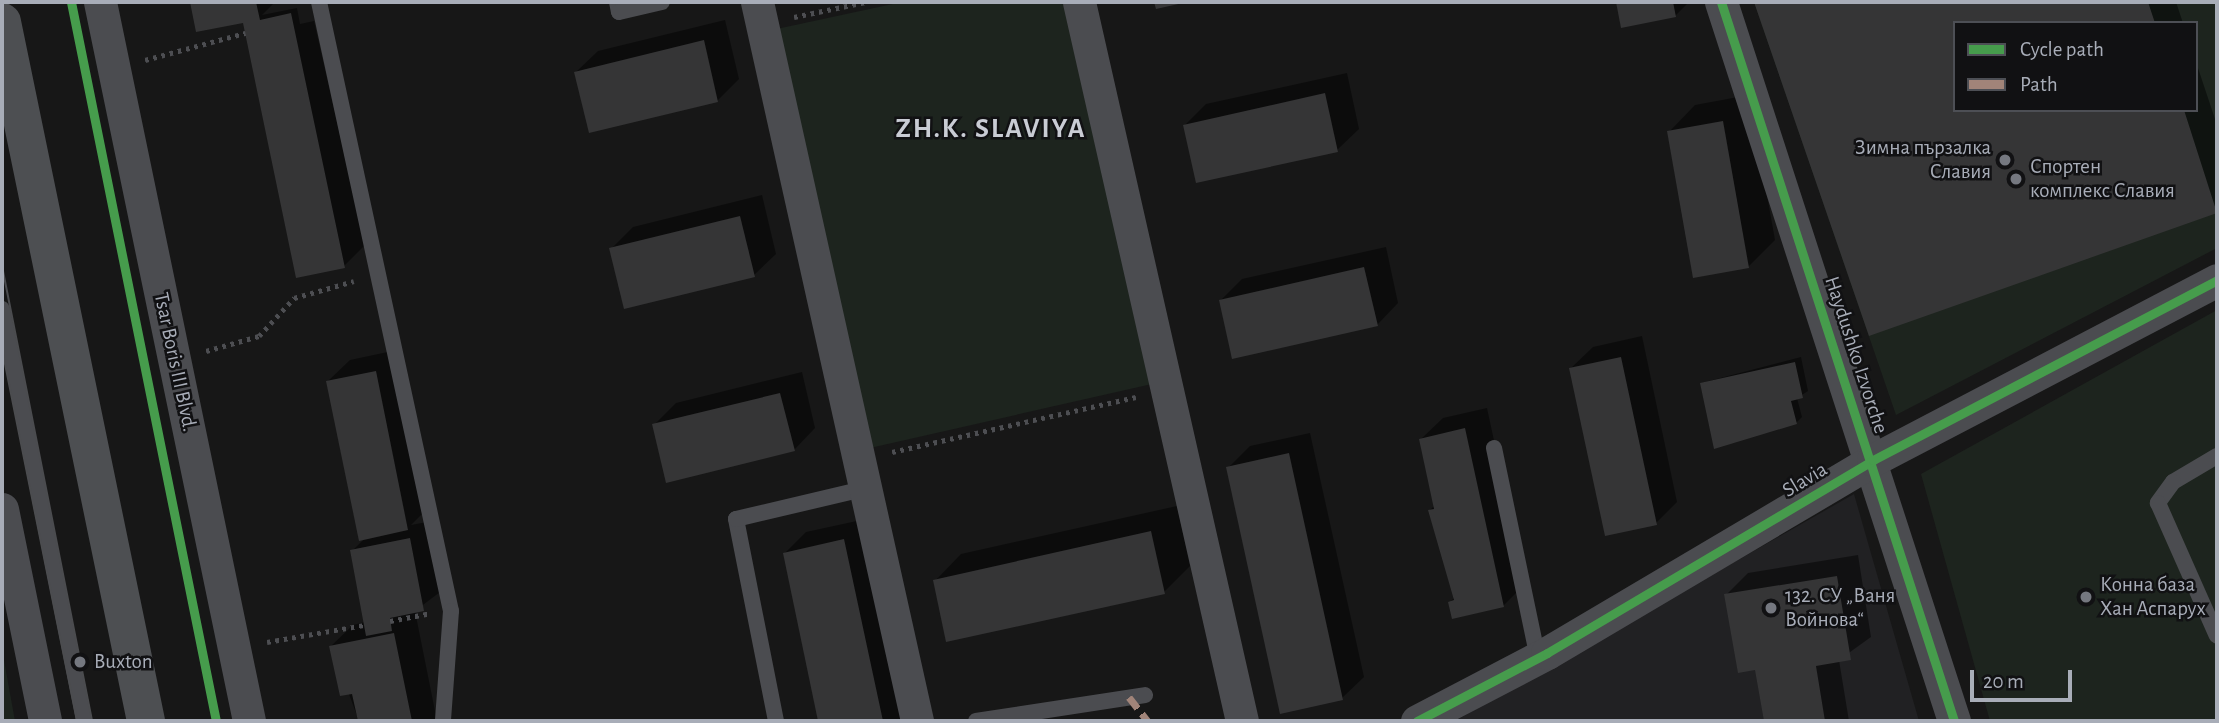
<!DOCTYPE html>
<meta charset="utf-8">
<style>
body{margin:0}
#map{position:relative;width:2219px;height:723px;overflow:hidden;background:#171717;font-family:"Alegreya Sans",sans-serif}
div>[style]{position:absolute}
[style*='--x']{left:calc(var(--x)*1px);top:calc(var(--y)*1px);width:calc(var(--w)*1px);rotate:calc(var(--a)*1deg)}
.built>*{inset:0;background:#212123}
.green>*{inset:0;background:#1d241e}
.shadow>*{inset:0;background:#0007}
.building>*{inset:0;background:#353536}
.path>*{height:4.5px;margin-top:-2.25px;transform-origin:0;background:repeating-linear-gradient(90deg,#4d4e52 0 3.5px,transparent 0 8.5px)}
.service>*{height:16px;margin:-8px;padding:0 8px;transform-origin:8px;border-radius:8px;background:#4b4c50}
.minor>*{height:33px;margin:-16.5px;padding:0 16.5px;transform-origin:16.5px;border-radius:16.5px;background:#4b4c50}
.primary>*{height:38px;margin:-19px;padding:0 19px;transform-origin:19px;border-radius:19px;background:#4d4f52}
.tram>*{height:2px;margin:-1px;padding:0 1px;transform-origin:1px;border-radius:1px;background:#4b4c4f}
.quiet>*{height:7px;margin-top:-3.5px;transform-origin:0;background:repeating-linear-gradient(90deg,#a18479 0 14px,transparent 0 21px)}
.cycleway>*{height:9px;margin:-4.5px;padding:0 4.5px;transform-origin:4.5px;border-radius:4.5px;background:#469c4c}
.dots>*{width:19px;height:19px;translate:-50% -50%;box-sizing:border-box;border:4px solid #111113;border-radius:50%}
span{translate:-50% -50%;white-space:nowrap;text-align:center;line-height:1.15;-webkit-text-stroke:5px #111113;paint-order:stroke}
.poi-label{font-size:21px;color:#a8adb8}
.right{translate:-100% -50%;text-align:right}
.left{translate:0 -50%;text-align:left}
.street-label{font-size:21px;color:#a8adb8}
.district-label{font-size:28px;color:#c9ccd4;font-weight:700;letter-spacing:2px}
.frame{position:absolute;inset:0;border:4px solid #a8adb8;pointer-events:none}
.legend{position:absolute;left:1953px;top:21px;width:245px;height:91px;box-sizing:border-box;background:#111113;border:2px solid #4d4f55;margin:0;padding:9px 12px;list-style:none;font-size:21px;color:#a8adb8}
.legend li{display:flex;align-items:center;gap:14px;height:35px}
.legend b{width:35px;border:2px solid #4d4f55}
.scale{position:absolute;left:1970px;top:670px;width:102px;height:32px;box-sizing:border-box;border:4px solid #a8adb8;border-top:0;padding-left:9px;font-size:21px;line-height:24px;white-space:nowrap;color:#a8adb8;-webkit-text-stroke:5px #111113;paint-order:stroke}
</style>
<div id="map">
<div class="built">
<div style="clip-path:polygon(1854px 494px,1919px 721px,1455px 721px)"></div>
</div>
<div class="green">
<div style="clip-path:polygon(902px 2px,1064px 2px,1152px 384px,870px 448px,772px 30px)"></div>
<div style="clip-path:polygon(evenodd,1754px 2px,2217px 2px,2217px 248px,1896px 415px,1754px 2px,1955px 23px,2196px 23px,2196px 110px,1955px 110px,1955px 23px)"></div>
<div style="clip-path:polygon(2217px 310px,2217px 721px,1990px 721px,1921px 474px)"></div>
<div style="clip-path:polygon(2px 649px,15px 721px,2px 721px)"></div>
</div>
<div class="shadow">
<div style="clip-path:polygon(192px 2px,275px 2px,262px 15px,297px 8px,300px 24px,314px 21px,365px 245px,344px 266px,244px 21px,198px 30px)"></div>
<div style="clip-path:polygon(1618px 2px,1689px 2px,1675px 16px,1622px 26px)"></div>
<div style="clip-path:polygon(1756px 2px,2176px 2px,2183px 23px,1955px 23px,1955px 110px,2196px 110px,2196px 62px,2217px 125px,2217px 211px,1870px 334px)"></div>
<div style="clip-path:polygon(725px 20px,739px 79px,718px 100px,590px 131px,576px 72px,598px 51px)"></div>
<div style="clip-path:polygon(1347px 73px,1359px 129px,1337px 150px,1184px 126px,1206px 104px)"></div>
<div style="clip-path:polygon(1749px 95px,1775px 240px,1749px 266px,1669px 132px,1695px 105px)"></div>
<div style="clip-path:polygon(762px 195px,776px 254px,754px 275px,611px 249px,633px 227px)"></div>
<div style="clip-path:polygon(1386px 247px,1398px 303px,1377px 325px,1221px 300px,1242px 279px)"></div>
<div style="clip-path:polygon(1642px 336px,1677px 502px,1656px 523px,1571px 368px,1593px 347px)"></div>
<div style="clip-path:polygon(397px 350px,429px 507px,411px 525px,427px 522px,440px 592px,415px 611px,437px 721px,359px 721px,331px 646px,353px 625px,365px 622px,352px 551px,365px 538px,328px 381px,350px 360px)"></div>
<div style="clip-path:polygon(1801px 357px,1808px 391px,1797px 398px,1802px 417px,1796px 423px,1701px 383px)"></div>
<div style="clip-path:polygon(802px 372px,815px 428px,794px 450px,654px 425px,676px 403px)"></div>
<div style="clip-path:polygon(1487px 408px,1525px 584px,1504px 605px,1450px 602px,1455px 597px,1430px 510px,1435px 505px,1421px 439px,1443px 418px)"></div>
<div style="clip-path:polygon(1310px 433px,1364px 677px,1342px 698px,1228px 468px,1250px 446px)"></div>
<div style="clip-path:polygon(1177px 506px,1190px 566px,1164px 592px,935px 581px,961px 554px)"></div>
<div style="clip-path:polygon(866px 519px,908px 721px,820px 721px,785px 553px,806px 532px)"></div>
<div style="clip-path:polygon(1858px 555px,1871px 637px,1839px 660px,1849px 721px,1765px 721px,1756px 668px,1726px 595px,1748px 573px)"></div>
</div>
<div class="building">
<div style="clip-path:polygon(190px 2px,256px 2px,260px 20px,291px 13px,345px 268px,296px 278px,243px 23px,196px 32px)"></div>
<div style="clip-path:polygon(1154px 2px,1183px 2px,1183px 3px,1156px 9px)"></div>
<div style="clip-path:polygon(1616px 2px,1673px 2px,1676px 17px,1621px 28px)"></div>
<div style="clip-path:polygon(1754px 2px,2148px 2px,2155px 23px,1955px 23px,1955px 110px,2184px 110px,2217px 213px,1869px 336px)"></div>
<div style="clip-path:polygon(704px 40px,718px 102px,589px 133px,574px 72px)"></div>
<div style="clip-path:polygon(1325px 93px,1338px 152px,1196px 183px,1183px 125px)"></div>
<div style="clip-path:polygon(1723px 121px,1749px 268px,1693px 278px,1667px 131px)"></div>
<div style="clip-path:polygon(740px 216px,755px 277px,624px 309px,609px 248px)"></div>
<div style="clip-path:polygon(1364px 267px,1378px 326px,1232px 359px,1219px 300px)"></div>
<div style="clip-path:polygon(1621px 357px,1657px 525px,1605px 536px,1569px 368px)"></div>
<div style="clip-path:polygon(1795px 362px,1803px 398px,1791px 401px,1797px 424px,1714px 449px,1700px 383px)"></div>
<div style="clip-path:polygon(376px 371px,408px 530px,359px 541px,326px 381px)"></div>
<div style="clip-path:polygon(780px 393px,795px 451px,666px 483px,652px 424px)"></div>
<div style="clip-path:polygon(1465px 428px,1504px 607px,1452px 619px,1448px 602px,1454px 600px,1428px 510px,1434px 509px,1419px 439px)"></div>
<div style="clip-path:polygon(1289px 453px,1343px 700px,1280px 714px,1226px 467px)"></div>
<div style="clip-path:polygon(1151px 531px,1165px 594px,946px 642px,933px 580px)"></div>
<div style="clip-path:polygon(410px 538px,424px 611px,390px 618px,392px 631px,366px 636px,350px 550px)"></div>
<div style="clip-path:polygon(844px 539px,883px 721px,818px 721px,783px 553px)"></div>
<div style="clip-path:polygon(1837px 576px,1851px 660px,1816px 666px,1825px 721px,1764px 721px,1755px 670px,1738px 673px,1724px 594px)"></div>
<div style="clip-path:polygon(394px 633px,412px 721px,358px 721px,352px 694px,340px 696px,329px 646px)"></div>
</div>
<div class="path">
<div style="--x:794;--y:17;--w:73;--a:-11.9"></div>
<div style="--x:145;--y:60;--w:104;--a:-15.1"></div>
<div style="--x:206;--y:351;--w:55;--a:-15.8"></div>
<div style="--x:259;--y:336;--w:52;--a:-47.4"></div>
<div style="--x:294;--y:298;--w:62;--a:-15.8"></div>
<div style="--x:892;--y:452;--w:250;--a:-12.7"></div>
<div style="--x:390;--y:621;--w:38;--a:-11"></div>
<div style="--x:267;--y:642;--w:98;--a:-9.9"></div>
</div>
<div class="service">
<div style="--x:319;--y:2;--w:623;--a:77.77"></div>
<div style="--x:451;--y:611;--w:110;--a:94.2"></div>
<div style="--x:617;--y:2;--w:10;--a:79"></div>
<div style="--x:619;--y:12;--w:44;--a:-13.1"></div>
<div style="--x:2;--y:309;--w:420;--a:78.7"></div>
<div style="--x:1494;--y:448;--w:215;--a:78.2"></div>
<div style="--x:2217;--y:456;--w:51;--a:149.4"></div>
<div style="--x:2173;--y:482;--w:26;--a:126"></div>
<div style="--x:2158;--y:503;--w:145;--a:66.1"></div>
<div style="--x:776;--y:721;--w:206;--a:-101.2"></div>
<div style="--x:736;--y:519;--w:135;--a:-13.3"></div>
<div style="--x:976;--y:721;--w:171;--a:-8.7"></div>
</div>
<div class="minor">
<div style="--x:100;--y:2;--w:734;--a:78.29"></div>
<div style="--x:757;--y:2;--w:737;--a:77.45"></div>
<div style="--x:1079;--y:2;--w:737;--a:77.23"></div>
<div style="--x:1721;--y:2;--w:756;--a:72.04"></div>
<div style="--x:2;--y:509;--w:216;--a:78.5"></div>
<div style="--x:1417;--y:721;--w:147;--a:-27.6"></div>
<div style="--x:1547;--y:653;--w:379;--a:-30.6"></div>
<div style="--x:1873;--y:460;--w:388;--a:-27.6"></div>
</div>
<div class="primary">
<div style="--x:2;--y:22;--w:714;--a:78.36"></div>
</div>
<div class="tram">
<div style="--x:2;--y:266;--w:464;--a:78.8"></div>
<div style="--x:2;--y:349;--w:379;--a:78.6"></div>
</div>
<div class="quiet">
<div style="--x:1129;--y:697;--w:31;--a:52"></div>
</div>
<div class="cycleway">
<div style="--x:71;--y:2;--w:733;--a:78.6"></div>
<div style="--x:1721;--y:2;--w:756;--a:72.04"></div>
<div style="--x:1417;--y:721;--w:147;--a:-27.6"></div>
<div style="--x:1547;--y:653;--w:379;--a:-30.6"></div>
<div style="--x:1873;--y:460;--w:388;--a:-27.6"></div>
</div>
<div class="dots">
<div style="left:2005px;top:160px;background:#757880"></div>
<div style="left:2016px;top:179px;background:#757880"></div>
<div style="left:2086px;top:597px;background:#757880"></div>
<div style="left:1771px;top:608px;background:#757880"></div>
<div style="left:80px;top:662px;background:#757880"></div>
</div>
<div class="poi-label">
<span class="right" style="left:1991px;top:160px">Зимна пързалка<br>Славия</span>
<span class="left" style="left:2030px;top:179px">Спортен<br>комплекс Славия</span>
<span class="left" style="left:2100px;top:597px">Конна база<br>Хан Аспарух</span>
<span class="left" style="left:1785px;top:608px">132. СУ „Ваня<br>Войнова“</span>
<span class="left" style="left:94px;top:662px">Buxton</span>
</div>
<div class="street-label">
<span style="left:1856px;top:355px;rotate:72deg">Haydushko Izvorche</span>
<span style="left:175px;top:362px;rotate:78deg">Tsar Boris III Blvd.</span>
<span style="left:1805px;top:480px;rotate:-31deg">Slavia</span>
</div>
<div class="district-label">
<span style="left:991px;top:129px">ZH.K. SLAVIYA</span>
</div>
<div class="frame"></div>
<ul class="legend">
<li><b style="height:9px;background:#469c4c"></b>Cycle path</li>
<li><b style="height:9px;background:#a18479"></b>Path</li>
</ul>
<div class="scale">20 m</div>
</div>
